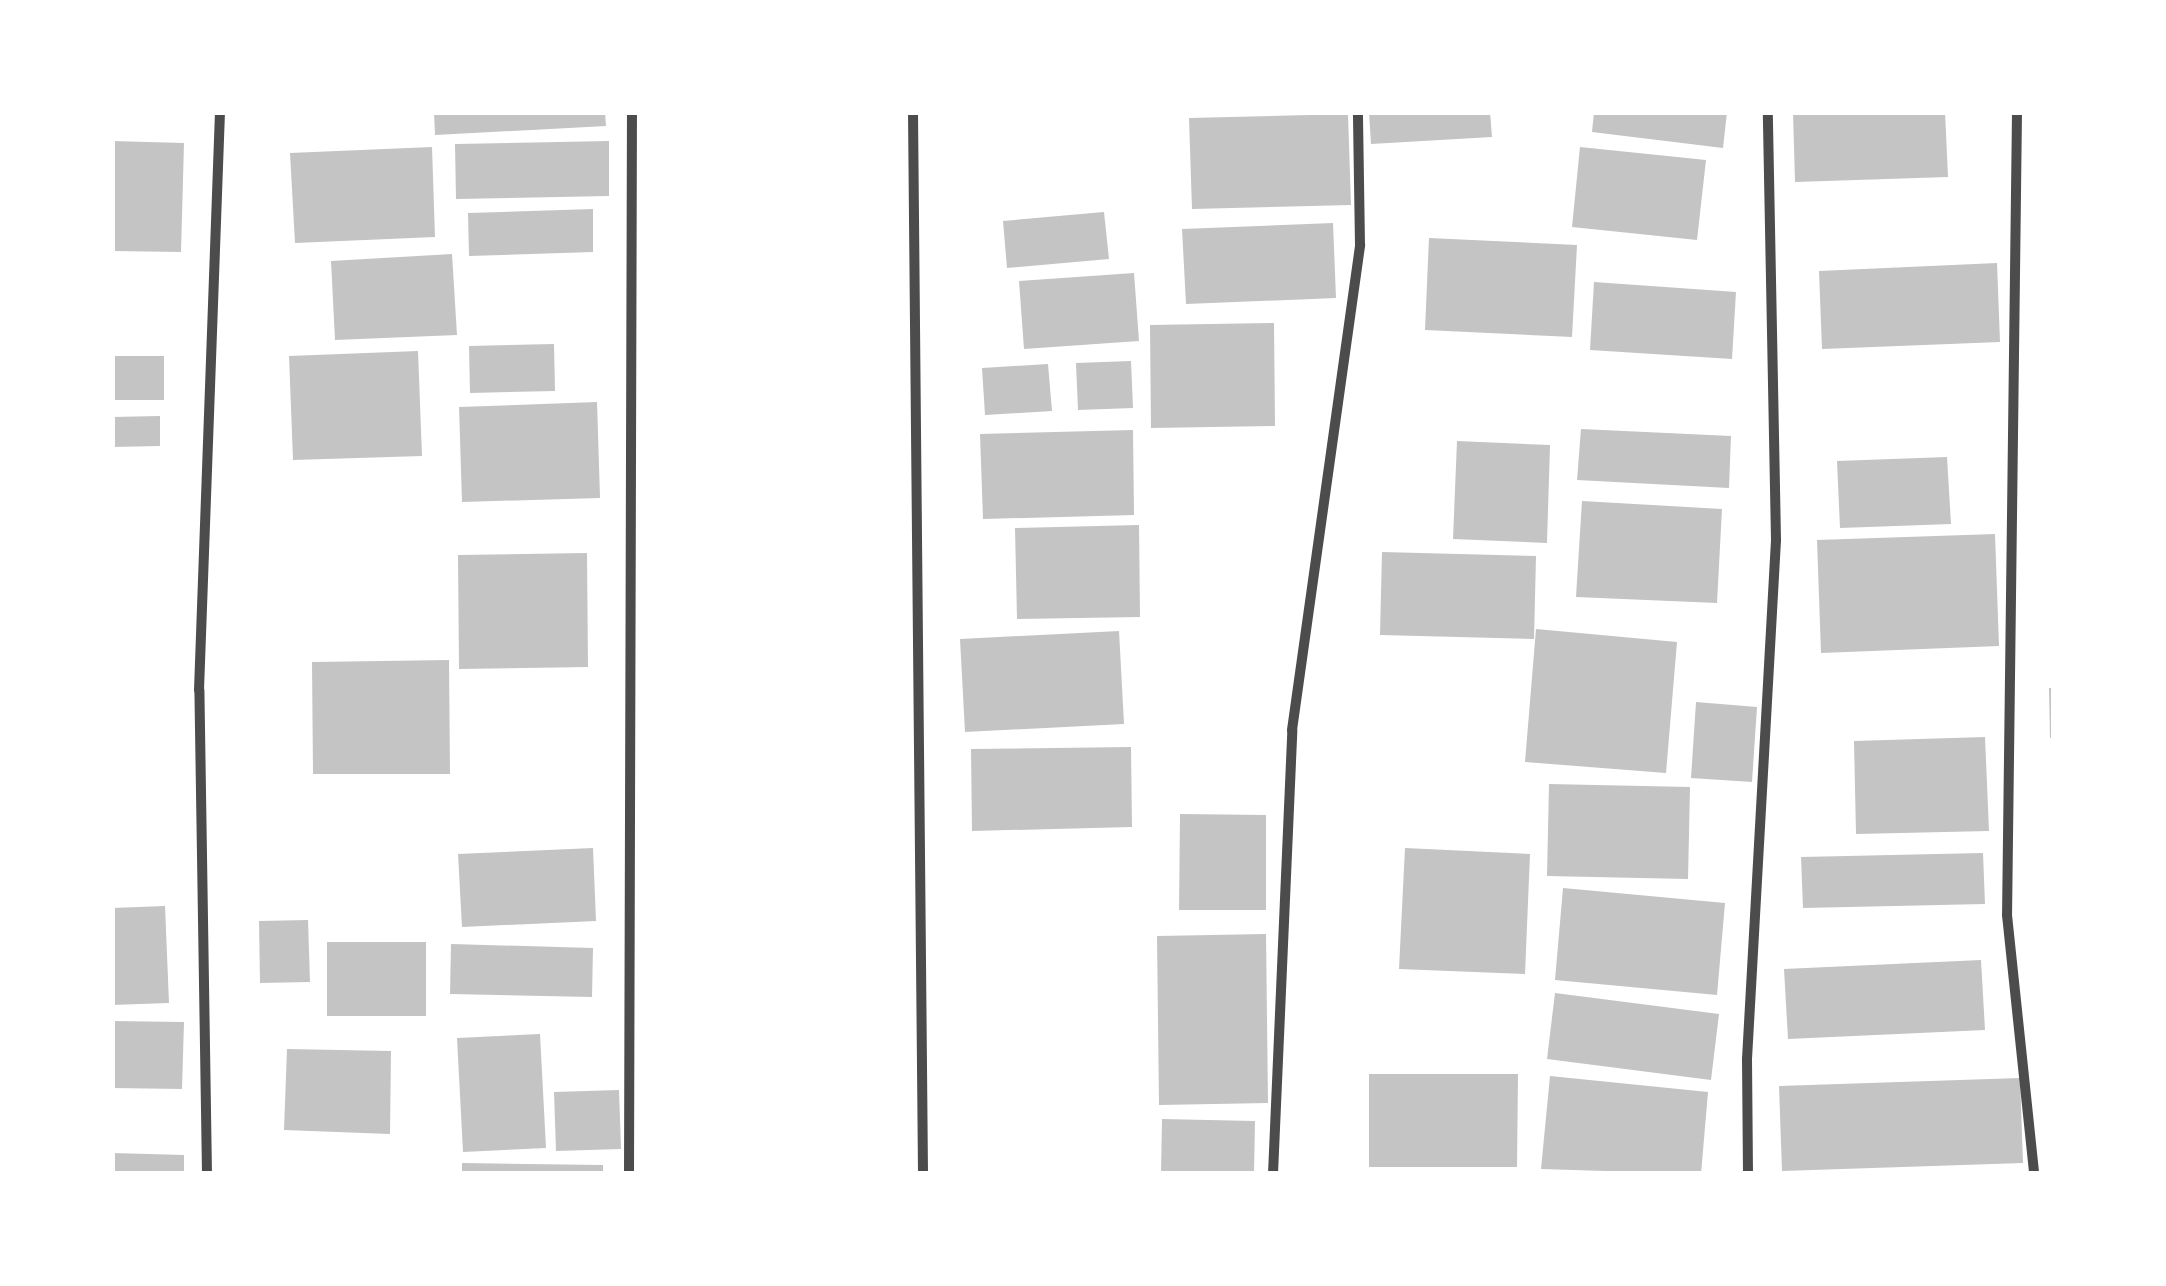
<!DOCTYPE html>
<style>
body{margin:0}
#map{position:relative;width:2166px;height:1286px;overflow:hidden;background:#fff;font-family:Merriweather,serif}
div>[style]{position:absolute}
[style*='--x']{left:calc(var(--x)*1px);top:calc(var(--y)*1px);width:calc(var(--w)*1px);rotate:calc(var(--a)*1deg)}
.building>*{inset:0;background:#c4c4c4}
.minor>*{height:10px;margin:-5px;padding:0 5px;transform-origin:5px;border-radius:5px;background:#4c4c4c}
span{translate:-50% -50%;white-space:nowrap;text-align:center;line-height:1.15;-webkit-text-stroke:10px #fff;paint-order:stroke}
.frame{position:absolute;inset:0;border:115px solid #fff;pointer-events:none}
</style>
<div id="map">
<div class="building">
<div style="clip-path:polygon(434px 112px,605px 112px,606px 126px,435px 135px)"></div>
<div style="clip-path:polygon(1369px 112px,1490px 112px,1492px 137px,1371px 144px)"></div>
<div style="clip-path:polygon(1594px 112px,1727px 112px,1723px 148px,1592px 132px)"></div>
<div style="clip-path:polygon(1793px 112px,1945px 112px,1948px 177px,1795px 182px)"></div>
<div style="clip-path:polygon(1348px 114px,1351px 205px,1192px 209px,1189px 118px)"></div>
<div style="clip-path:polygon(112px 141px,184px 143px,181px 252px,112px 251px)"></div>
<div style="clip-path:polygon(609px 141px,609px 196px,456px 199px,455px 144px)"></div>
<div style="clip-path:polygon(432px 147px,435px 237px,295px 243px,290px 153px)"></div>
<div style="clip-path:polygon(1580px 147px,1706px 160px,1697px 240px,1572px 227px)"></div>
<div style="clip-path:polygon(593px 209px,593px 252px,469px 256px,468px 213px)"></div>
<div style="clip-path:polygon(1104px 212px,1109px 259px,1007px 268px,1003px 221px)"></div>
<div style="clip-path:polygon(1333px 223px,1336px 298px,1186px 304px,1182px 229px)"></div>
<div style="clip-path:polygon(1429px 238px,1577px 245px,1572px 337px,1425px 330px)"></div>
<div style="clip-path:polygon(452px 254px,457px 335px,335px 340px,331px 261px)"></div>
<div style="clip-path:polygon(1997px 263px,2000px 342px,1822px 349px,1819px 271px)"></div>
<div style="clip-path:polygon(1134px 273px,1139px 341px,1024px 349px,1019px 281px)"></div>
<div style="clip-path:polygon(1594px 282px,1736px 292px,1732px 359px,1590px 350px)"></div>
<div style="clip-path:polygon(1274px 323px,1275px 426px,1151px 428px,1150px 325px)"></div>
<div style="clip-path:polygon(554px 344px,555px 391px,470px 393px,469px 346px)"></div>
<div style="clip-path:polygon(418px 351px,422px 456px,293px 460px,289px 356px)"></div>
<div style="clip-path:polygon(112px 356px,164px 356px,164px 400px,112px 400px)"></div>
<div style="clip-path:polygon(1131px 361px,1133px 408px,1078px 410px,1076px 363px)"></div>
<div style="clip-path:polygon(1048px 364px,1052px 411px,985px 415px,982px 368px)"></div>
<div style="clip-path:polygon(597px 402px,600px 498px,462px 502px,459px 407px)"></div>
<div style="clip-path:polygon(160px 416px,160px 446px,112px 447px,112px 417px)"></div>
<div style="clip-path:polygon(1581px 429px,1731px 436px,1729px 488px,1577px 480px)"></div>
<div style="clip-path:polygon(1133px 430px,1134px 515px,983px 519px,980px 434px)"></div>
<div style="clip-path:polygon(1457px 441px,1550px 445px,1547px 543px,1453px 539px)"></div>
<div style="clip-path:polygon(1947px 457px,1951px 524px,1840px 528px,1837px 461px)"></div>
<div style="clip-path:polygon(1582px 501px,1722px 509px,1717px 603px,1576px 597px)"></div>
<div style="clip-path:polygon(1139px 525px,1140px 617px,1017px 619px,1015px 528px)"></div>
<div style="clip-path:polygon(1995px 534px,1999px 646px,1821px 653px,1817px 540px)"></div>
<div style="clip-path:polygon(1382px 552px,1536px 556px,1534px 639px,1380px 635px)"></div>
<div style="clip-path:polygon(587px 553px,588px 667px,459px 669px,458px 555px)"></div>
<div style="clip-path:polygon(1536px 629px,1677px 642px,1666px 773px,1525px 762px)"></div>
<div style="clip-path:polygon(1119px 631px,1124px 724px,965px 732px,960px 639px)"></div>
<div style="clip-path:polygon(449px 660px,450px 774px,313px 774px,312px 662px)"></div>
<div style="clip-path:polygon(2049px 688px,2054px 688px,2054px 738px,2050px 738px)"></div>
<div style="clip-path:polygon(1696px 702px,1757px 707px,1752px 782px,1691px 778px)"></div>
<div style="clip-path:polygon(1985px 737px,1989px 831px,1856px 834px,1854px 741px)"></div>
<div style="clip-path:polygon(1131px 747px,1132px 827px,972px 831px,971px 749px)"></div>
<div style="clip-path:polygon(1549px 784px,1690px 787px,1688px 879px,1547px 876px)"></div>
<div style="clip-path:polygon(1180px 814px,1266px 815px,1266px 910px,1179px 910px)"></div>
<div style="clip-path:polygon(593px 848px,596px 921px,462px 927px,458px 854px)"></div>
<div style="clip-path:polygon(1405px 848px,1530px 854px,1525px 974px,1399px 969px)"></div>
<div style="clip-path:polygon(1983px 853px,1985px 904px,1803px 908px,1801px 857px)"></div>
<div style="clip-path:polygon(1563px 888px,1725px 903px,1717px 995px,1555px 980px)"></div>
<div style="clip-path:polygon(165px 906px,169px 1003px,112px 1005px,112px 908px)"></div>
<div style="clip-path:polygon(308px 920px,310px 982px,260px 983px,259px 921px)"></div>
<div style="clip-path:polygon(1266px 934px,1268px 1103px,1159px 1105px,1157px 936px)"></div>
<div style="clip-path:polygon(327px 942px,426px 942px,426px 1016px,327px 1016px)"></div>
<div style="clip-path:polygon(451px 944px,593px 948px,592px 997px,450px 994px)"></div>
<div style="clip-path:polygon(1981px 960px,1985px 1030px,1788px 1039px,1784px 969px)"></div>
<div style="clip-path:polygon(1555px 993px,1719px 1014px,1711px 1080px,1547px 1059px)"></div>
<div style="clip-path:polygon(112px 1021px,184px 1022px,182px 1089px,112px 1088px)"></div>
<div style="clip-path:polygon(540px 1034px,546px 1148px,463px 1152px,457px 1038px)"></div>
<div style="clip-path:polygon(287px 1049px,391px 1051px,390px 1134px,284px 1130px)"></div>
<div style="clip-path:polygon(1369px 1074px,1518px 1074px,1517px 1167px,1369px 1167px)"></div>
<div style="clip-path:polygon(1550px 1076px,1708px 1092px,1701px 1174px,1541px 1169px)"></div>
<div style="clip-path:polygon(2020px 1078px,2023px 1163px,1782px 1171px,1779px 1086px)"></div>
<div style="clip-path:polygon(619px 1090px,621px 1149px,556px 1151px,554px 1092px)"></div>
<div style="clip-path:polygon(1162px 1119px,1255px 1121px,1254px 1174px,1161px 1174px)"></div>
<div style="clip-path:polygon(112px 1153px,184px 1155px,184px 1174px,112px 1174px)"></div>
<div style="clip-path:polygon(462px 1163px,603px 1165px,603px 1174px,462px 1174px)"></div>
</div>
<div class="minor">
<div style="--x:913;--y:112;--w:1062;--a:89.46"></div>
<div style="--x:2017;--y:112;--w:803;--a:90.71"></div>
<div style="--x:2007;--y:915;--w:260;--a:84"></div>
<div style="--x:207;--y:1174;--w:484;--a:-90.9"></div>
<div style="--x:199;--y:690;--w:578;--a:-87.92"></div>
<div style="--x:629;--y:1174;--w:1062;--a:-89.84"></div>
<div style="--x:1273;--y:1174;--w:444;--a:-87.5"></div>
<div style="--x:1292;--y:730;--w:490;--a:-82"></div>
<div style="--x:1360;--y:245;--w:133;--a:-90.9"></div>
<div style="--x:1748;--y:1174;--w:115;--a:-90.5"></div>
<div style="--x:1747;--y:1059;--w:520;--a:-86.8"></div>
<div style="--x:1776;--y:540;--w:428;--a:-91.1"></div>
</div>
<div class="frame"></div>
</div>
